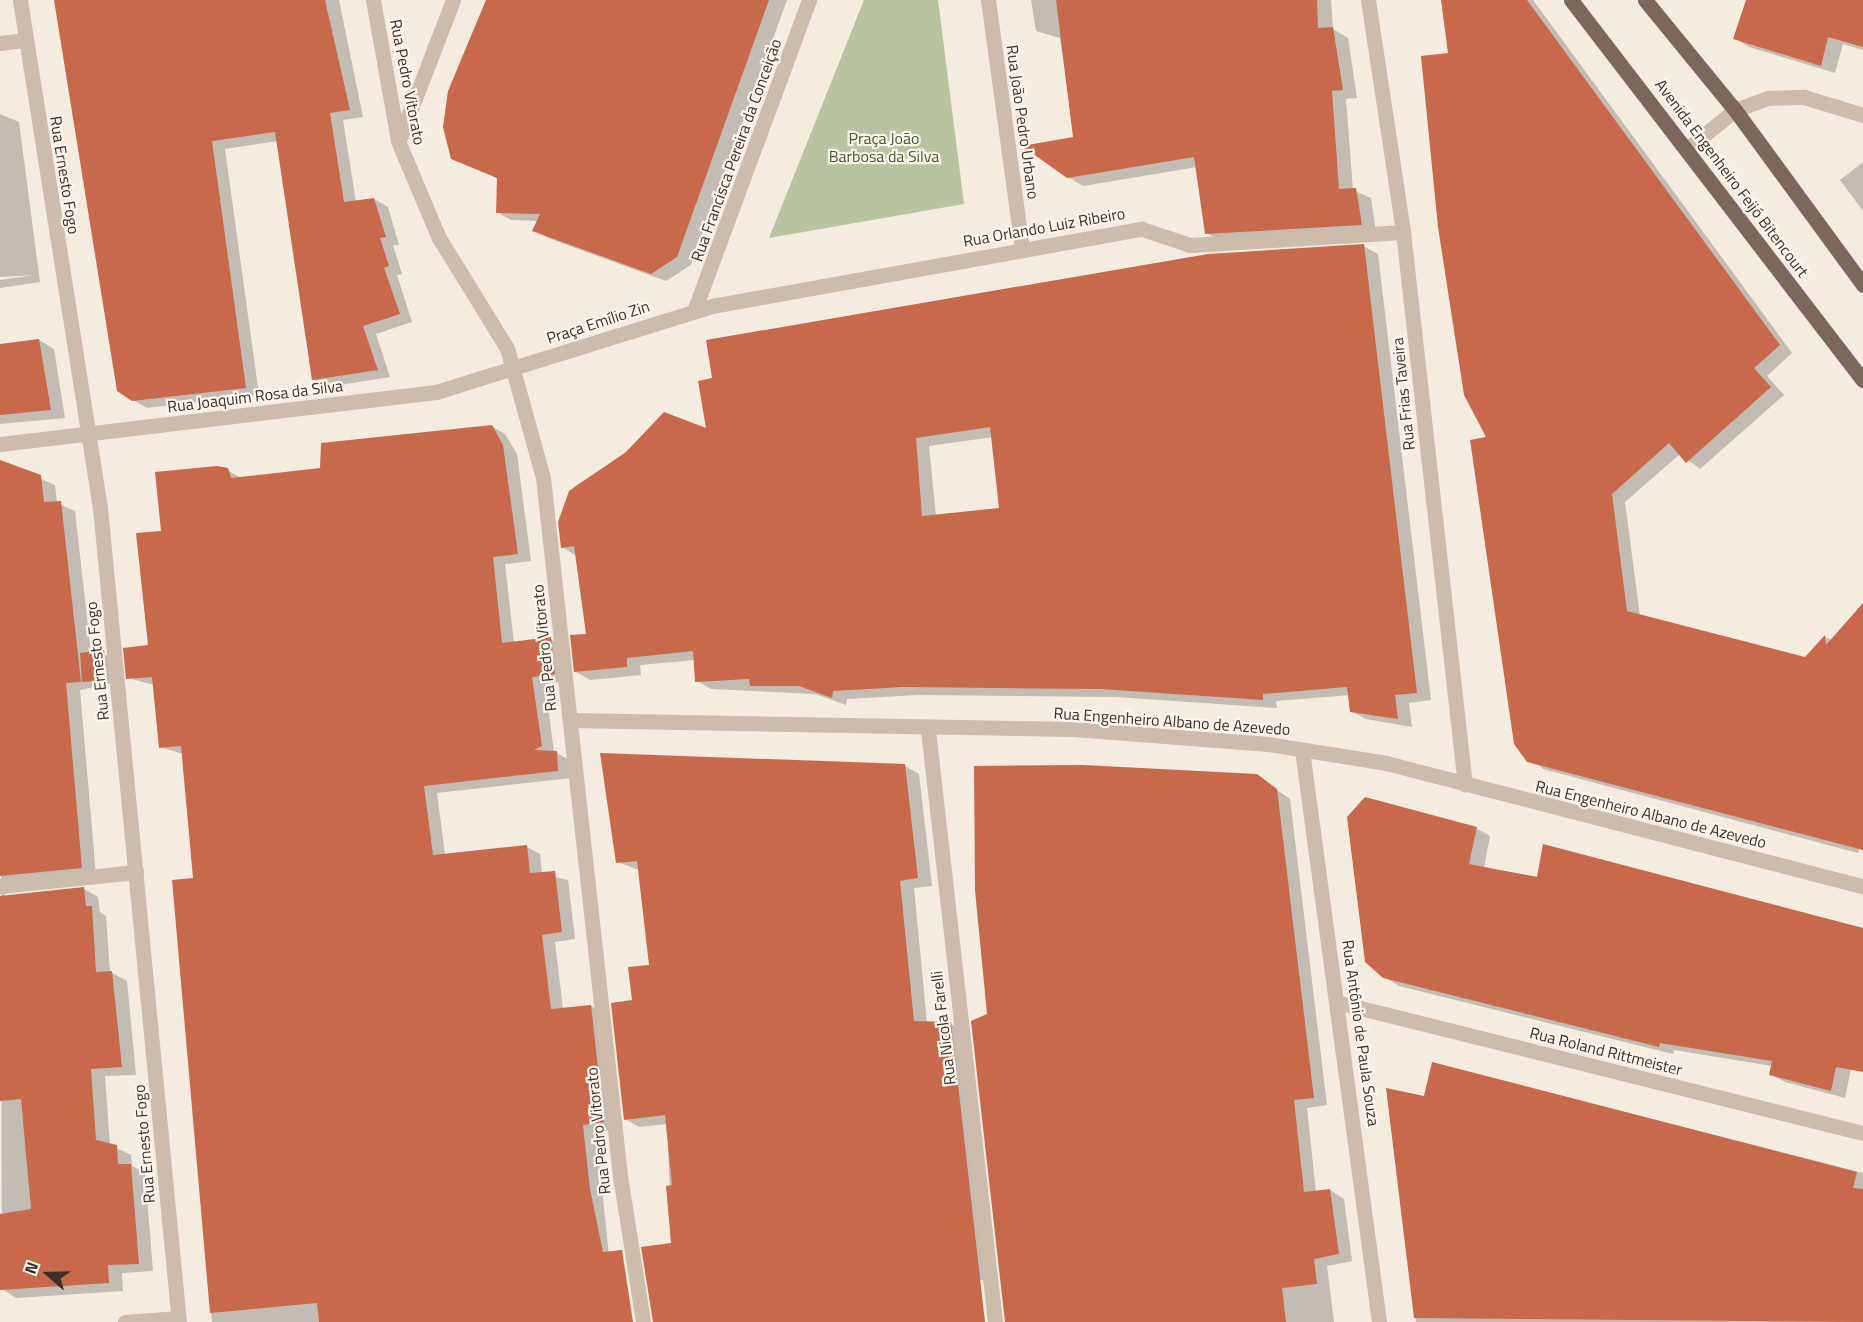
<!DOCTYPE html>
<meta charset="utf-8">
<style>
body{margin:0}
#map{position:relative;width:1863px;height:1322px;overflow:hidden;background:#f4ebe1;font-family:"Titillium Web",sans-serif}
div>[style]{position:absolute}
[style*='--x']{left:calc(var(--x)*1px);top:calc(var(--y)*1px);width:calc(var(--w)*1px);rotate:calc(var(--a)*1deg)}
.green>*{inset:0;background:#b8c4a0}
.shadow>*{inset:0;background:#0003}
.building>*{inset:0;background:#c8694b}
.minor>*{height:15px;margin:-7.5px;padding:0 7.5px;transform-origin:7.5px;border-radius:7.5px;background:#cdbbac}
.major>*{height:15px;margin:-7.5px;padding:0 7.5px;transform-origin:7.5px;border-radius:7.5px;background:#7d675c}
span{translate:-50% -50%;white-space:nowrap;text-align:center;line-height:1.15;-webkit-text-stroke:4.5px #fbf5ee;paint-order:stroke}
.street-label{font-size:16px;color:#3b302b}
.park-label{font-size:16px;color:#4a5a2e}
.north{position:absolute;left:18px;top:1244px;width:60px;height:60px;-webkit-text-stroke:4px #fbf5ee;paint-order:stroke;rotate:290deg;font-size:16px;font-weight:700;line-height:24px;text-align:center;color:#3b302b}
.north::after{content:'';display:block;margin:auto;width:21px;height:27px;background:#3b302b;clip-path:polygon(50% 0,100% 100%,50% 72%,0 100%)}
</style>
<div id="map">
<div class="green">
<div style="clip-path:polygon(864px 0,938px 0,964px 204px,769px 238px)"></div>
</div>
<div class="shadow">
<div style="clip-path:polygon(55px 0,339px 0,363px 117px,343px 120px,356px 202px,374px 199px,388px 207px,399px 245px,393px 245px,402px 274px,397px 275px,412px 322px,376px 334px,390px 377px,327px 387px,313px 379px,278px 141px,225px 149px,259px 395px,147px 408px,133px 400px)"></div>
<div style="clip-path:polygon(487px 0,787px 0,691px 265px,666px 281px,548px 238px,534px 230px,539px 221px,511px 220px,497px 212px,499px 179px,453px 158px)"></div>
<div style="clip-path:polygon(1031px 0,1331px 0,1333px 29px,1348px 38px,1357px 98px,1346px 99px,1353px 190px,1371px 198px,1376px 233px,1222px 242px,1207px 233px,1197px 167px,1083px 186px,1068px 177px,1074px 138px,1060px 38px,1036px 31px)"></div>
<div style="clip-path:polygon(1443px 0,1533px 0,1792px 353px,1767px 376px,1784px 395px,1700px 469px,1680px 454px,1625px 502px,1640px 616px,1805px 658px,1825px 637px,1832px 640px,1863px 606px,1863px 839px,1858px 853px,1543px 769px,1515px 743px,1472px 441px,1488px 439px)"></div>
<div style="clip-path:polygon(1748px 0,1863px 0,1863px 50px,1843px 44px,1835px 73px,1749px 47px,1735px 38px)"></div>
<div style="clip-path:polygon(0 114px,19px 122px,40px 282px,0 288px,0 280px,34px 275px,0 277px)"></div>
<div style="clip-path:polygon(1863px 162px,1863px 211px,1840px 180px)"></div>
<div style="clip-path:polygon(evenodd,1363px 246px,1378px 254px,1431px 700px,1409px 703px,1412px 727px,1366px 719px,1351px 711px,1350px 695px,1276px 701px,1277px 708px,1116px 697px,918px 695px,847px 699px,846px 705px,815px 694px,711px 689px,697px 681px,695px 660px,640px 665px,641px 675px,590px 680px,576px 672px,588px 635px,577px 556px,562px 547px,559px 523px,575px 486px,627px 453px,1363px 246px,993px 437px,1001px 510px,936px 516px,929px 446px,993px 437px)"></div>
<div style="clip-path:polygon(39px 340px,54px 349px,65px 418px,0 424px,0 346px)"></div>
<div style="clip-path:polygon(491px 426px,505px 434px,517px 454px,531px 561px,505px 564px,514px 643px,550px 639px,564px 647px,568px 681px,545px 684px,554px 752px,570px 760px,571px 778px,437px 793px,445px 855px,527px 847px,540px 854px,542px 874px,568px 880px,575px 939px,555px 942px,563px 1009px,591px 1006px,604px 1014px,617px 1129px,596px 1132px,616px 1322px,212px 1322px,173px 882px,194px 879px,183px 754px,160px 747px,154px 685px,128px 678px,150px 646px,162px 532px,227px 470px,241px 478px,322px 470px)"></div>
<div style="clip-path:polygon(0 461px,55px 485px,57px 503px,75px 511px,91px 653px,111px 656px,113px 683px,80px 690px,96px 875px,14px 884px,3px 897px,84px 889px,98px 897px,100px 912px,106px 916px,110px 972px,127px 981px,136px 1075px,105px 1076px,110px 1145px,131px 1155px,132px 1166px,145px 1173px,153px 1271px,122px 1273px,123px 1291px,16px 1298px,2px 1289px)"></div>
<div style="clip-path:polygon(905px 766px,919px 774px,932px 886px,914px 888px,927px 1023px,951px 1024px,965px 1032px,993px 1279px,954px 1283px,958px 1322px,701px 1322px,672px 1244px,667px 1124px,639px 1127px,625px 1119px,634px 1002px,651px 966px,639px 870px,617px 862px)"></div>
<div style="clip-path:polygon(1257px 776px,1290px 799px,1327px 1105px,1307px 1108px,1316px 1192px,1330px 1190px,1344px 1199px,1352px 1261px,1327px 1266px,1334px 1322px,1043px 1322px,988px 1014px)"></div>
<div style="clip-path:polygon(1476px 828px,1490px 836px,1484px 868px,1863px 930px,1863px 1011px,1845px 1098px,1785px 1082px,1770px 1074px,1772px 1066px,1674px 1050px,1673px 1054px,1399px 986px,1384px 977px)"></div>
<div style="clip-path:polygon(1433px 1063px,1863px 1173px,1863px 1322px,1416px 1322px,1388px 1090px,1425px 1098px)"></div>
</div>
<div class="building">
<div style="clip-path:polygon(54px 0,325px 0,350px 110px,330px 113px,344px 202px,374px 198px,386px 237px,380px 238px,389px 266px,384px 268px,400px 314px,363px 326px,378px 370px,312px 380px,275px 132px,212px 141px,246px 388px,132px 401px,117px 391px)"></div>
<div style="clip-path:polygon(486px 0,769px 0,677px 257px,651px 274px,532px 231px,540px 214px,496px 213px,497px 178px,451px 159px,443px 127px,448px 91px)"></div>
<div style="clip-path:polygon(1056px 0,1317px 0,1318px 28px,1333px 27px,1343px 90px,1332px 91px,1339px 189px,1356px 188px,1362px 225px,1205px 234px,1194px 157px,1067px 178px,1022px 146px,1073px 137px)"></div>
<div style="clip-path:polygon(1441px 0,1527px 0,1780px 345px,1754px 368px,1771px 387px,1686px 463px,1669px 443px,1612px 494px,1627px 611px,1805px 657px,1825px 635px,1826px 645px,1863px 603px,1863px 850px,1527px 762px,1514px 744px,1470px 440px,1486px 437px,1464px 395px,1438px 227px,1421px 56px,1448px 53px)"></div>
<div style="clip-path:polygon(1746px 0,1863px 0,1863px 47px,1828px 37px,1821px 66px,1733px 39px)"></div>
<div style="clip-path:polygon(evenodd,1364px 244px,1417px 693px,1395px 695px,1398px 719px,1350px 712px,1347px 687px,1263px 694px,1263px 700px,1100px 689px,903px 687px,833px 691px,832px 698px,799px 686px,750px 686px,749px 679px,695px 682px,693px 651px,627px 658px,627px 667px,574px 672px,570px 635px,586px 634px,574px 546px,561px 548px,558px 522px,569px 491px,626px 452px,664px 412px,706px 428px,698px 381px,712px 378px,706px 340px,1208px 254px,1364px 244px,990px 427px,999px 508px,922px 516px,916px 438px,990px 427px)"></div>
<div style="clip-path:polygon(39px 339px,51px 410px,0 415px,0 344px)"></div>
<div style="clip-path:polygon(492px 425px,503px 445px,518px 554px,493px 557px,502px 643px,551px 637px,555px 674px,532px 677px,542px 746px,534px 750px,557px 751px,558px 771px,424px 786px,433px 855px,527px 845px,530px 873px,555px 871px,562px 932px,542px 935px,551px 1009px,591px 1005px,604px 1122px,583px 1125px,590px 1189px,603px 1252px,622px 1250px,633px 1322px,319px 1322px,317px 1303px,210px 1313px,172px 880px,193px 878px,181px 746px,159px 748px,152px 677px,126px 679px,123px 648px,148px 645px,136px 533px,161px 531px,155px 472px,217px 466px,228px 468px,231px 478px,320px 468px,321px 443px)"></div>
<div style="clip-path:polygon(0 460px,41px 475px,44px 502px,61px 501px,81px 682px,66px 683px,82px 868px,0 876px)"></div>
<div style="clip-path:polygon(104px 650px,107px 680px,82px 682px,80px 653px)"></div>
<div style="clip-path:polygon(600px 753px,905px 764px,918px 878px,900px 881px,914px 1021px,951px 1022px,985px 1322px,653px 1322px,641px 1247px,671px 1243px,666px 1186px,672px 1185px,665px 1115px,624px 1120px,611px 1003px,632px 1000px,628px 967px,649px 965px,637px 861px,616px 863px)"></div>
<div style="clip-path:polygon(1083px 765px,1257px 774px,1277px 789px,1314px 1098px,1294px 1100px,1304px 1192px,1330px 1189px,1339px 1254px,1314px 1259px,1317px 1284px,1282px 1288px,1286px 1322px,1005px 1322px,971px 1021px,987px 1014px,975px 890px,974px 766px)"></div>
<div style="clip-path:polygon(1365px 797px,1477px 827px,1469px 864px,1537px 877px,1543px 844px,1863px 928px,1863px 1072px,1836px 1067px,1831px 1091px,1769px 1075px,1772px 1061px,1660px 1043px,1659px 1047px,1383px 978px,1365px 962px,1347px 817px)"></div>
<div style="clip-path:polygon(84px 887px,86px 906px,92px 906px,96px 972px,112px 971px,122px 1067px,91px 1069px,96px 1140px,117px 1145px,118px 1164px,131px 1164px,139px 1264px,108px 1265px,109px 1283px,0 1290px,0 1214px,31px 1209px,21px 1099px,0 1101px,0 896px)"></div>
<div style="clip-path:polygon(1432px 1062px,1857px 1172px,1853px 1188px,1863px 1189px,1863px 1322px,1414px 1318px,1386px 1088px,1424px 1096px)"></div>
</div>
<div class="minor">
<div style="--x:20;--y:0;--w:514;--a:81.05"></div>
<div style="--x:100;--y:508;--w:818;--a:84.46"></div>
<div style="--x:373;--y:0;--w:143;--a:79.9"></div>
<div style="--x:398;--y:141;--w:105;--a:67.1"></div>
<div style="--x:439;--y:238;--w:129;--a:58.3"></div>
<div style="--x:507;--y:348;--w:135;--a:74.5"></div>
<div style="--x:543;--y:478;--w:702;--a:83.7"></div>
<div style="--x:620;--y:1176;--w:148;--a:81"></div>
<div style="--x:988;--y:0;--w:251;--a:82.2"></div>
<div style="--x:1368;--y:0;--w:235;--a:81.4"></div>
<div style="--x:1403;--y:232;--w:556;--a:83.6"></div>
<div style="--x:0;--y:43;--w:26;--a:-7"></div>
<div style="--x:399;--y:140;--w:150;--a:-68.9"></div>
<div style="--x:1688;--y:148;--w:60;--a:-39"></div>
<div style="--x:1735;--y:110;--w:35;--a:-20"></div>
<div style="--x:1768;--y:98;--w:36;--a:-2"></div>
<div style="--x:1804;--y:97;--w:62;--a:17"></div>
<div style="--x:694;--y:311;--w:332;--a:-69.7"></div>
<div style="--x:0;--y:444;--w:439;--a:-6.8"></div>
<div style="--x:436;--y:392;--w:289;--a:-17.3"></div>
<div style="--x:712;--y:306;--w:437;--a:-10.2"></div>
<div style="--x:1142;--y:229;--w:51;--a:18.4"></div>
<div style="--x:1190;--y:245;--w:213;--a:-3.5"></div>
<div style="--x:570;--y:720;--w:504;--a:1.02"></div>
<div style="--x:1074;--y:729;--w:195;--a:4.4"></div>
<div style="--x:1268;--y:744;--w:120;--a:9.1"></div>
<div style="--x:1386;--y:763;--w:493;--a:14.5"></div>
<div style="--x:928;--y:730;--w:596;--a:83.54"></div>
<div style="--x:1302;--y:750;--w:577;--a:82.33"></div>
<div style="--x:0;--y:886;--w:137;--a:-5.9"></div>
<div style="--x:1340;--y:1003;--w:539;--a:13.96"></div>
<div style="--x:125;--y:1322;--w:53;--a:-4.3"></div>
</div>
<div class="major">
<div style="--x:1571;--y:0;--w:479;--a:52.5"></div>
<div style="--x:1645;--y:0;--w:142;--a:50.7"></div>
<div style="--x:1735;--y:110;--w:217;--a:53.8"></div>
</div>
<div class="street-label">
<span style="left:408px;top:82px;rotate:79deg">Rua Pedro Vitorato</span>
<span style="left:1023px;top:122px;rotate:82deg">Rua João Pedro Urbano</span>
<span style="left:736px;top:150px;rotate:-70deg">Rua Francisca Pereira da Conceição</span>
<span style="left:65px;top:175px;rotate:81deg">Rua Ernesto Fogo</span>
<span style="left:1732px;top:178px;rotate:53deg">Avenida Engenheiro Feijó Bitencourt</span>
<span style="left:1044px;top:227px;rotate:-10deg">Rua Orlando Luiz Ribeiro</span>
<span style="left:598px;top:322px;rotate:-18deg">Praça Emílio Zin</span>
<span style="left:1403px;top:394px;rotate:-96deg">Rua Frias Taveira</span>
<span style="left:255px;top:396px;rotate:-7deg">Rua Joaquim Rosa da Silva</span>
<span style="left:544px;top:648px;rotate:-96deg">Rua Pedro Vitorato</span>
<span style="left:97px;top:661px;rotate:-96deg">Rua Ernesto Fogo</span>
<span style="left:1172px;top:721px;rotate:4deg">Rua Engenheiro Albano de Azevedo</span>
<span style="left:1651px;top:814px;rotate:14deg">Rua Engenheiro Albano de Azevedo</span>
<span style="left:943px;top:1028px;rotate:-97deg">Rua Nicola Farelli</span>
<span style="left:1361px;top:1033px;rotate:82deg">Rua Antônio de Paula Souza</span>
<span style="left:1606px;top:1051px;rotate:14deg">Rua Roland Rittmeister</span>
<span style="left:598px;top:1131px;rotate:-96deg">Rua Pedro Vitorato</span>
<span style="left:144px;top:1144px;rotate:-95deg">Rua Ernesto Fogo</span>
</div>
<div class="park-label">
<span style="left:884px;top:147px">Praça João<br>Barbosa da Silva</span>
</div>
<div class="north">N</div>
</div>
